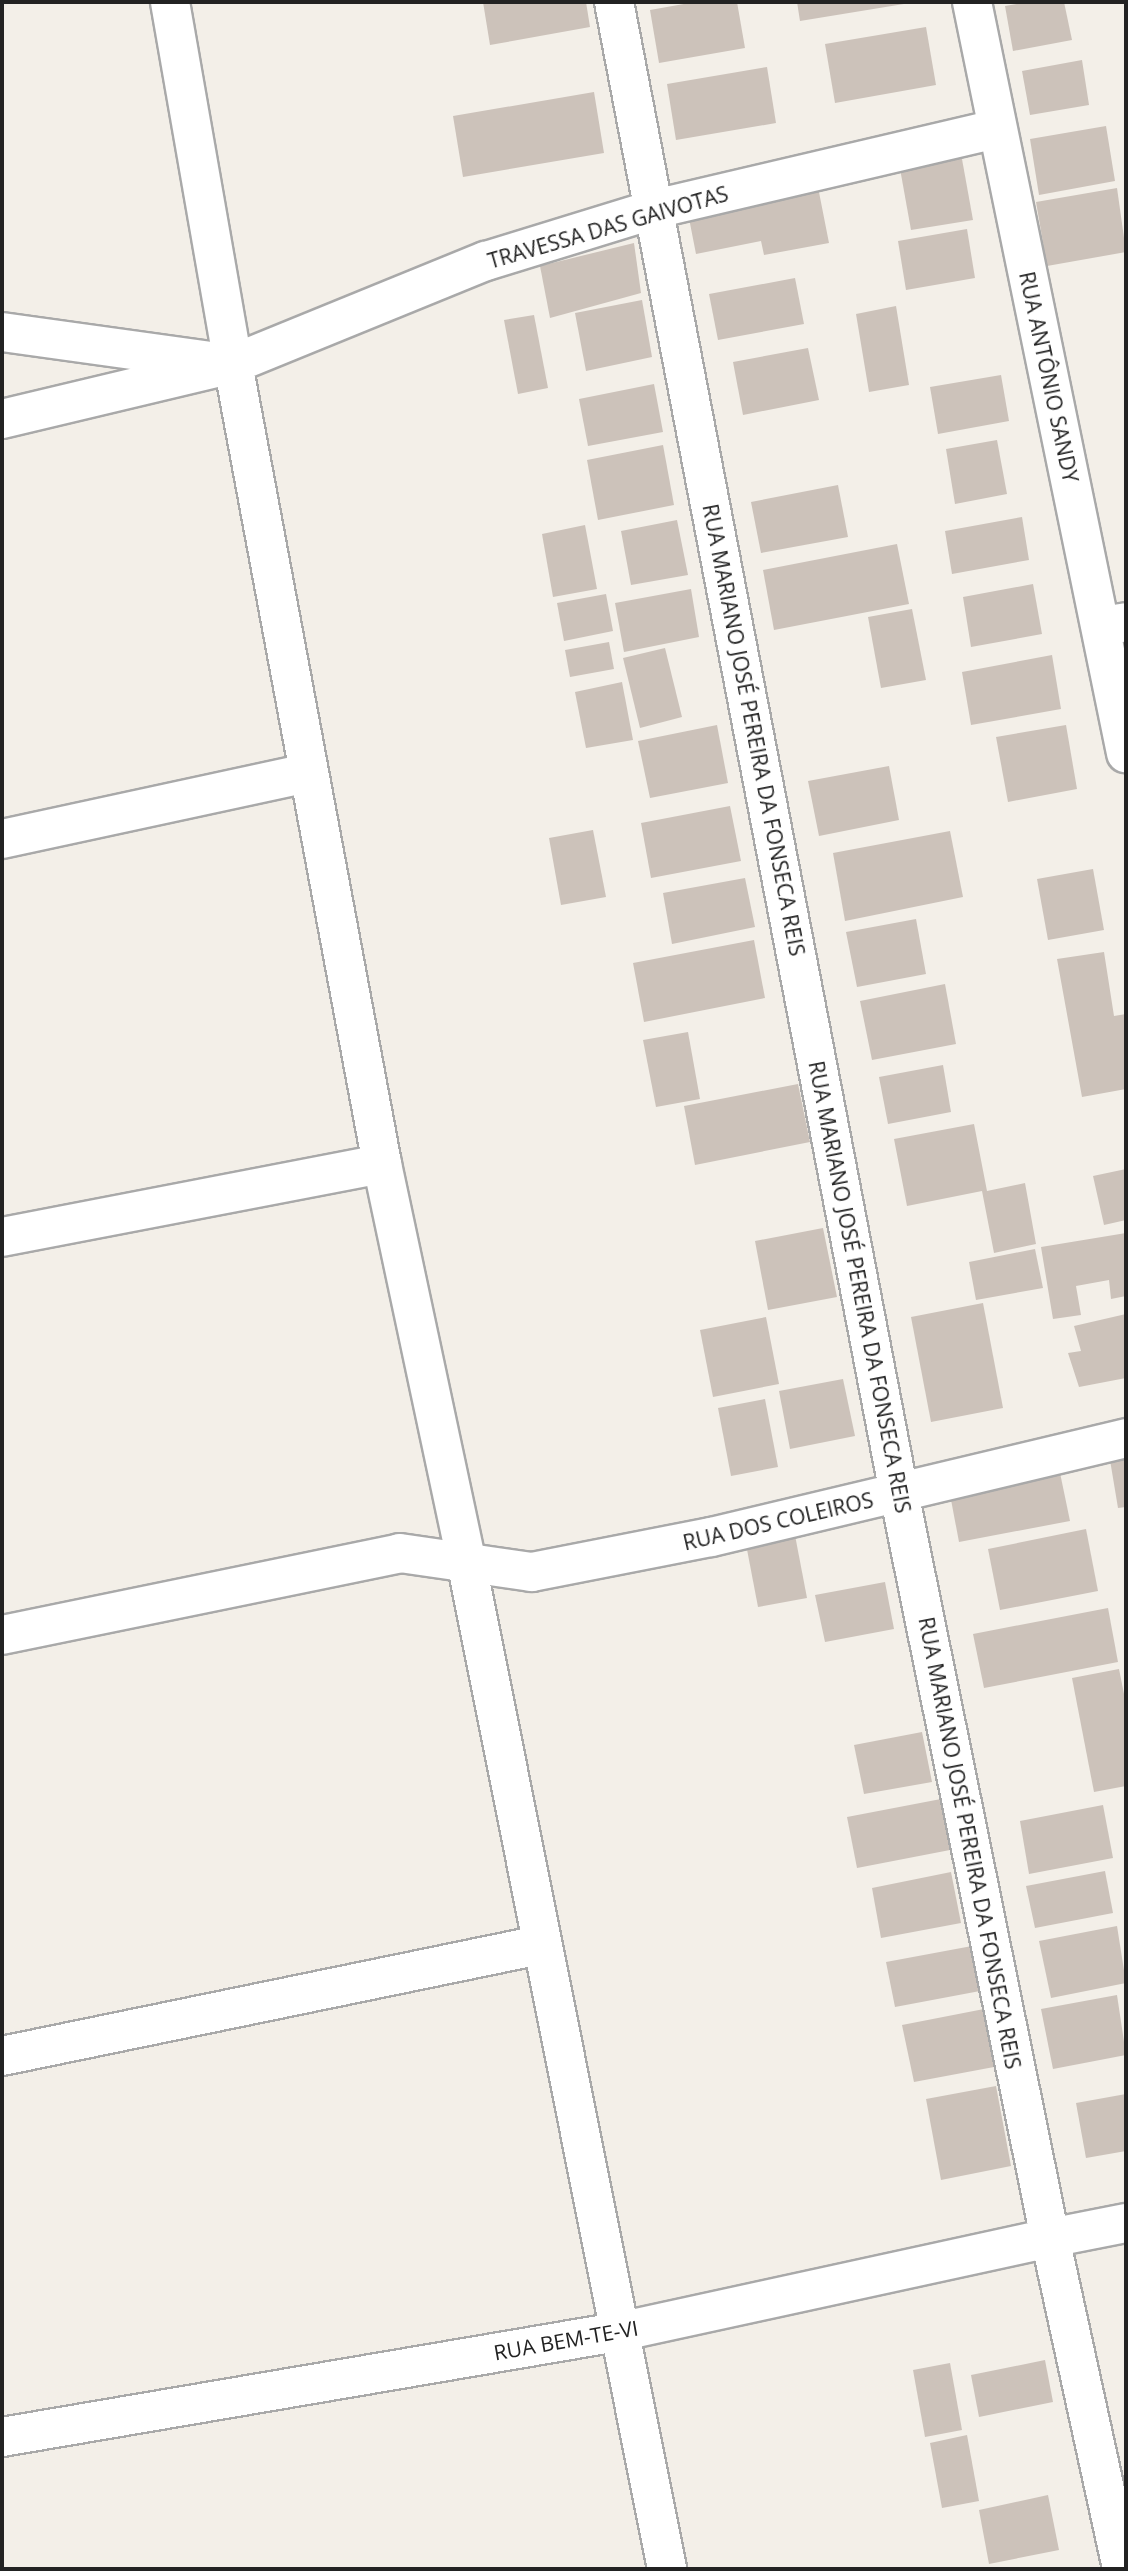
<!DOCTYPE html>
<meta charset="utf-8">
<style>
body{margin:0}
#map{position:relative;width:1128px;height:2571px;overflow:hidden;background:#f3efe8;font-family:"Open Sans",sans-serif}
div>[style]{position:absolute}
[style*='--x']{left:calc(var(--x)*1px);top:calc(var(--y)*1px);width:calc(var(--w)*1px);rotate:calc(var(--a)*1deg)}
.building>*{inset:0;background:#ccc2ba}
.roads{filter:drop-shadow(2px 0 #a9a9a9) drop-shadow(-2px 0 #a9a9a9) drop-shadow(0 2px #a9a9a9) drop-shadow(0 -2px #a9a9a9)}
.minor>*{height:38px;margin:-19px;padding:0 19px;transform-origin:19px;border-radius:19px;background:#fff}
.tertiary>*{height:38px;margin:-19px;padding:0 19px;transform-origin:19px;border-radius:19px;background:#fff}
span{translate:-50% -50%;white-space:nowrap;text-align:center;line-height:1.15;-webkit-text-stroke:7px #fff;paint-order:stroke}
.street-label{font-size:21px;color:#222}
.frame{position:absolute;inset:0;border:4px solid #222;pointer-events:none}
</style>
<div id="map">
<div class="building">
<div style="clip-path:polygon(483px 2px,586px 2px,590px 27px,490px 45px)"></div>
<div style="clip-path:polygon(695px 2px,737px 2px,745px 48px,659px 63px,650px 10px)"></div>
<div style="clip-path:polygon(797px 2px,910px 2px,910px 3px,800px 21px)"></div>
<div style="clip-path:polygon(1028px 2px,1064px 2px,1072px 40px,1013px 51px,1005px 6px)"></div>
<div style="clip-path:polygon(926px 27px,936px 85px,835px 103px,825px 44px)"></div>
<div style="clip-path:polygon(1082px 60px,1089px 105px,1030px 115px,1022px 71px)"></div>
<div style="clip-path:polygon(767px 67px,776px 123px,676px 140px,667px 84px)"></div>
<div style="clip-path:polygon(594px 92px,604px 153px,463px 177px,453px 116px)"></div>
<div style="clip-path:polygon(1106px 126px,1115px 181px,1039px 195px,1030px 139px)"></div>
<div style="clip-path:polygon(960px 148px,973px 220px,911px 230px,899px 163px)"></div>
<div style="clip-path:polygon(817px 182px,829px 243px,764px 255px,761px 241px,696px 254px,687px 208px)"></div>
<div style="clip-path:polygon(1117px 188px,1126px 252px,1047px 266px,1036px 202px)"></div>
<div style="clip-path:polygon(967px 229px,975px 278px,906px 290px,898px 241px)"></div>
<div style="clip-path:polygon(634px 243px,641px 293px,550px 318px,540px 266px)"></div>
<div style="clip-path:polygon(795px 278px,804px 324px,718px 340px,709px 294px)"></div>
<div style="clip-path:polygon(642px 300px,652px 357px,586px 371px,575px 313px)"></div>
<div style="clip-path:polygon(896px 306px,909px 385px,869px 392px,856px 314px)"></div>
<div style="clip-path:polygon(534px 315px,548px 388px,518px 394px,504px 320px)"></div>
<div style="clip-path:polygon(808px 348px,819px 400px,743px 415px,733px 362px)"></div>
<div style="clip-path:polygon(1001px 375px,1009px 421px,938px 434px,930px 387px)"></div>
<div style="clip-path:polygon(654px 384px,663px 432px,588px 446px,579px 399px)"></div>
<div style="clip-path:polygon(997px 440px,1007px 494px,955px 504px,946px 449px)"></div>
<div style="clip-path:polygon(663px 445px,674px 505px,598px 520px,587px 460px)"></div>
<div style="clip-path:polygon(838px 485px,848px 537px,761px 553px,751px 502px)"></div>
<div style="clip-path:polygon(1022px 517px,1029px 560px,952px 574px,945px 531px)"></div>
<div style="clip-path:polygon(677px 520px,688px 575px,631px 585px,621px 531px)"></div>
<div style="clip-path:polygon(585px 525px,597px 589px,553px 597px,542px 534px)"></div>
<div style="clip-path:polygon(897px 544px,909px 604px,774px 630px,763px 570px)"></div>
<div style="clip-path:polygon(1033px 584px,1042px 634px,971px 647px,963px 597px)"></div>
<div style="clip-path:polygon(691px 589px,699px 637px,624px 652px,615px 603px)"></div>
<div style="clip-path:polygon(606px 594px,613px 631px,564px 641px,557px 603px)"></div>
<div style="clip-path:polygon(912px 609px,926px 680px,881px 688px,868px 617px)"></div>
<div style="clip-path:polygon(609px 642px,614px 669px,570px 677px,565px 650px)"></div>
<div style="clip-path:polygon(665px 648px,682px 717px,640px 728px,623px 658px)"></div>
<div style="clip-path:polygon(1052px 655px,1061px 709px,971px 725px,962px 672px)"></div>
<div style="clip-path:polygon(622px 682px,633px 740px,586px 748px,575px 692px)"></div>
<div style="clip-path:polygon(717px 725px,728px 783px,650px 798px,638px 741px)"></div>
<div style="clip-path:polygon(1066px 725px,1077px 789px,1008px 802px,996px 737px)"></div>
<div style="clip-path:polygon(889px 766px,899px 820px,819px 836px,808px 781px)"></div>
<div style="clip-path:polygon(730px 806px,741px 861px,651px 878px,641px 823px)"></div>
<div style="clip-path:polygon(593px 830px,606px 897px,561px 905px,549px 838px)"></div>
<div style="clip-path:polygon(950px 831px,963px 897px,845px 921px,833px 853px)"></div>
<div style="clip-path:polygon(1093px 869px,1104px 930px,1048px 940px,1037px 879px)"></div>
<div style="clip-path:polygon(745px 878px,755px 927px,672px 944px,663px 893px)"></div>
<div style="clip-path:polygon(916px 919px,926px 974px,857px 987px,846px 932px)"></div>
<div style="clip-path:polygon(754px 940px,765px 998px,644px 1022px,633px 963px)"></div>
<div style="clip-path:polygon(1104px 952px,1114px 1016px,1126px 1014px,1126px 1089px,1082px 1097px,1057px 959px)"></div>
<div style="clip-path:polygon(945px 984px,956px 1044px,872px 1060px,860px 1001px)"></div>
<div style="clip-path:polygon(688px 1032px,700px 1099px,656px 1107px,643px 1040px)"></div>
<div style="clip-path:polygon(943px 1065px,951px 1112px,888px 1124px,879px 1077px)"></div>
<div style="clip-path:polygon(798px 1084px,810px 1142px,695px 1165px,684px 1106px)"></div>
<div style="clip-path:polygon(974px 1124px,987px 1191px,1025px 1183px,1036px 1244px,994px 1253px,982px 1191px,907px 1206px,894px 1139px)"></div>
<div style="clip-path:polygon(1126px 1169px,1126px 1220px,1104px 1225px,1093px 1176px)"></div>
<div style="clip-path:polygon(823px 1228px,837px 1297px,768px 1310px,755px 1241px)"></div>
<div style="clip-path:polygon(1126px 1233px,1126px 1296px,1111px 1299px,1109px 1280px,1076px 1286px,1081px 1315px,1053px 1319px,1041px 1247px)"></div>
<div style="clip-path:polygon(1035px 1249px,1043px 1288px,976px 1300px,969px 1262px)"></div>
<div style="clip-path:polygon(983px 1303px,1003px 1408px,931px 1422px,911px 1317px)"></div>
<div style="clip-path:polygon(1126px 1314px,1126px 1378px,1079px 1387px,1068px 1353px,1081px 1351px,1074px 1326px)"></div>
<div style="clip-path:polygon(766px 1317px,779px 1384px,713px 1397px,700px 1330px)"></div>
<div style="clip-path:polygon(843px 1379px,855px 1436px,790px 1449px,779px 1391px)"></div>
<div style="clip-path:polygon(765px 1399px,778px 1467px,731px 1476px,718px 1408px)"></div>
<div style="clip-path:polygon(1126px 1445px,1126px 1507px,1118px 1508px,1108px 1448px)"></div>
<div style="clip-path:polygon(1059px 1468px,1070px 1521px,959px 1542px,949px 1489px)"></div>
<div style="clip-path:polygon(1086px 1529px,1098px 1591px,1000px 1610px,988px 1549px)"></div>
<div style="clip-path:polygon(794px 1530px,807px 1598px,758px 1607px,745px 1539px)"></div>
<div style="clip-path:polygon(885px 1582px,894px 1629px,825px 1642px,815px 1595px)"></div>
<div style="clip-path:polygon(1108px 1608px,1118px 1662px,984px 1688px,973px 1634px)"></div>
<div style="clip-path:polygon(1119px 1669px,1126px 1704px,1126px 1786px,1094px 1792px,1072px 1678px)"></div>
<div style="clip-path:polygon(922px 1732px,932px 1782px,864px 1794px,854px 1745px)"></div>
<div style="clip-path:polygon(941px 1799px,950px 1850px,857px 1868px,847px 1817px)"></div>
<div style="clip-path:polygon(1103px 1805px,1113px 1858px,1029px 1874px,1020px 1821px)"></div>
<div style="clip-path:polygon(1105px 1871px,1113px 1913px,1035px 1928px,1026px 1886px)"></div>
<div style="clip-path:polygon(951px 1872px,961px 1923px,881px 1938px,872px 1888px)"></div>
<div style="clip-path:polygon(1117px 1926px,1126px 1983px,1051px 1998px,1039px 1941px)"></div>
<div style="clip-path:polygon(972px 1946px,980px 1991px,895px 2007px,886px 1962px)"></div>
<div style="clip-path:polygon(1117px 1995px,1126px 2055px,1053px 2069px,1041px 2009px)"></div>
<div style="clip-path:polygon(984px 2009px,994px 2067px,914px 2082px,902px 2025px)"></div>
<div style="clip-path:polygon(996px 2086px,1011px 2166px,941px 2180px,926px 2099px)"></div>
<div style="clip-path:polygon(1126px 2094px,1126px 2151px,1086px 2158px,1076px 2103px)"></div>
<div style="clip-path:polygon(1045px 2360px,1053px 2402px,979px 2417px,971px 2375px)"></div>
<div style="clip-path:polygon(950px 2363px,962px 2430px,925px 2437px,913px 2370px)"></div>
<div style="clip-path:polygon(967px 2435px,979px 2501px,942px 2508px,930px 2443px)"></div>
<div style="clip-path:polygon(1048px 2495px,1059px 2550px,989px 2564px,979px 2510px)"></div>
</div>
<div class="roads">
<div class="minor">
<div style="--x:170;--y:2;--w:367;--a:80.1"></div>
<div style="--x:233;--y:364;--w:814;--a:79.45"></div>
<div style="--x:382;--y:1164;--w:410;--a:78"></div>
<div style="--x:467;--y:1565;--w:1024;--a:78.73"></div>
<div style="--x:2;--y:332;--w:211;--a:7.9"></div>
<div style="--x:2;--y:419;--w:237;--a:-13.4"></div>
<div style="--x:233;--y:364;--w:273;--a:-22.2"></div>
<div style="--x:486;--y:261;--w:177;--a:-17.1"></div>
<div style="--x:655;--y:209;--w:350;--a:-13.2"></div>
<div style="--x:1102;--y:626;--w:24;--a:-9"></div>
<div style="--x:2;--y:839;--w:313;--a:-12.2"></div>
<div style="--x:2;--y:1237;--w:387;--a:-10.9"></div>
<div style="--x:2;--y:1635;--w:406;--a:-11.6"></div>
<div style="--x:400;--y:1553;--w:133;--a:8.2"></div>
<div style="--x:532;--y:1572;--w:182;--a:-11.1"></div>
<div style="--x:711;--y:1537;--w:427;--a:-13.4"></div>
<div style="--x:2;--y:2056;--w:549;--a:-11.66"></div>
<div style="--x:2;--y:2437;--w:630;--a:-9.69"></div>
<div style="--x:623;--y:2331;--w:437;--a:-12.3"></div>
<div style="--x:1050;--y:2238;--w:339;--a:77.7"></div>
</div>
<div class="tertiary">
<div style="--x:614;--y:2;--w:1518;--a:79.18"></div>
<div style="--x:899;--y:1493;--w:760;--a:78.54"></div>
<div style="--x:1050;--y:2238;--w:77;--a:-11.2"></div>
<div style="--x:972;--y:2;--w:767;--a:78.41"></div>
</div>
</div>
<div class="street-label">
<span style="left:608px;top:227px;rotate:-16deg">TRAVESSA DAS GAIVOTAS</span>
<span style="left:1049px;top:377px;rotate:78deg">RUA ANTÔNIO SANDY</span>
<span style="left:754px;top:730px;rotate:79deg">RUA MARIANO JOSÉ PEREIRA DA FONSECA REIS</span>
<span style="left:860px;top:1287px;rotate:79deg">RUA MARIANO JOSÉ PEREIRA DA FONSECA REIS</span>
<span style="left:778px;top:1521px;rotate:-13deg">RUA DOS COLEIROS</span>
<span style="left:970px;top:1843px;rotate:79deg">RUA MARIANO JOSÉ PEREIRA DA FONSECA REIS</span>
<span style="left:566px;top:2340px;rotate:-10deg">RUA BEM-TE-VI</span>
</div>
<div class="frame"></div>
</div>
